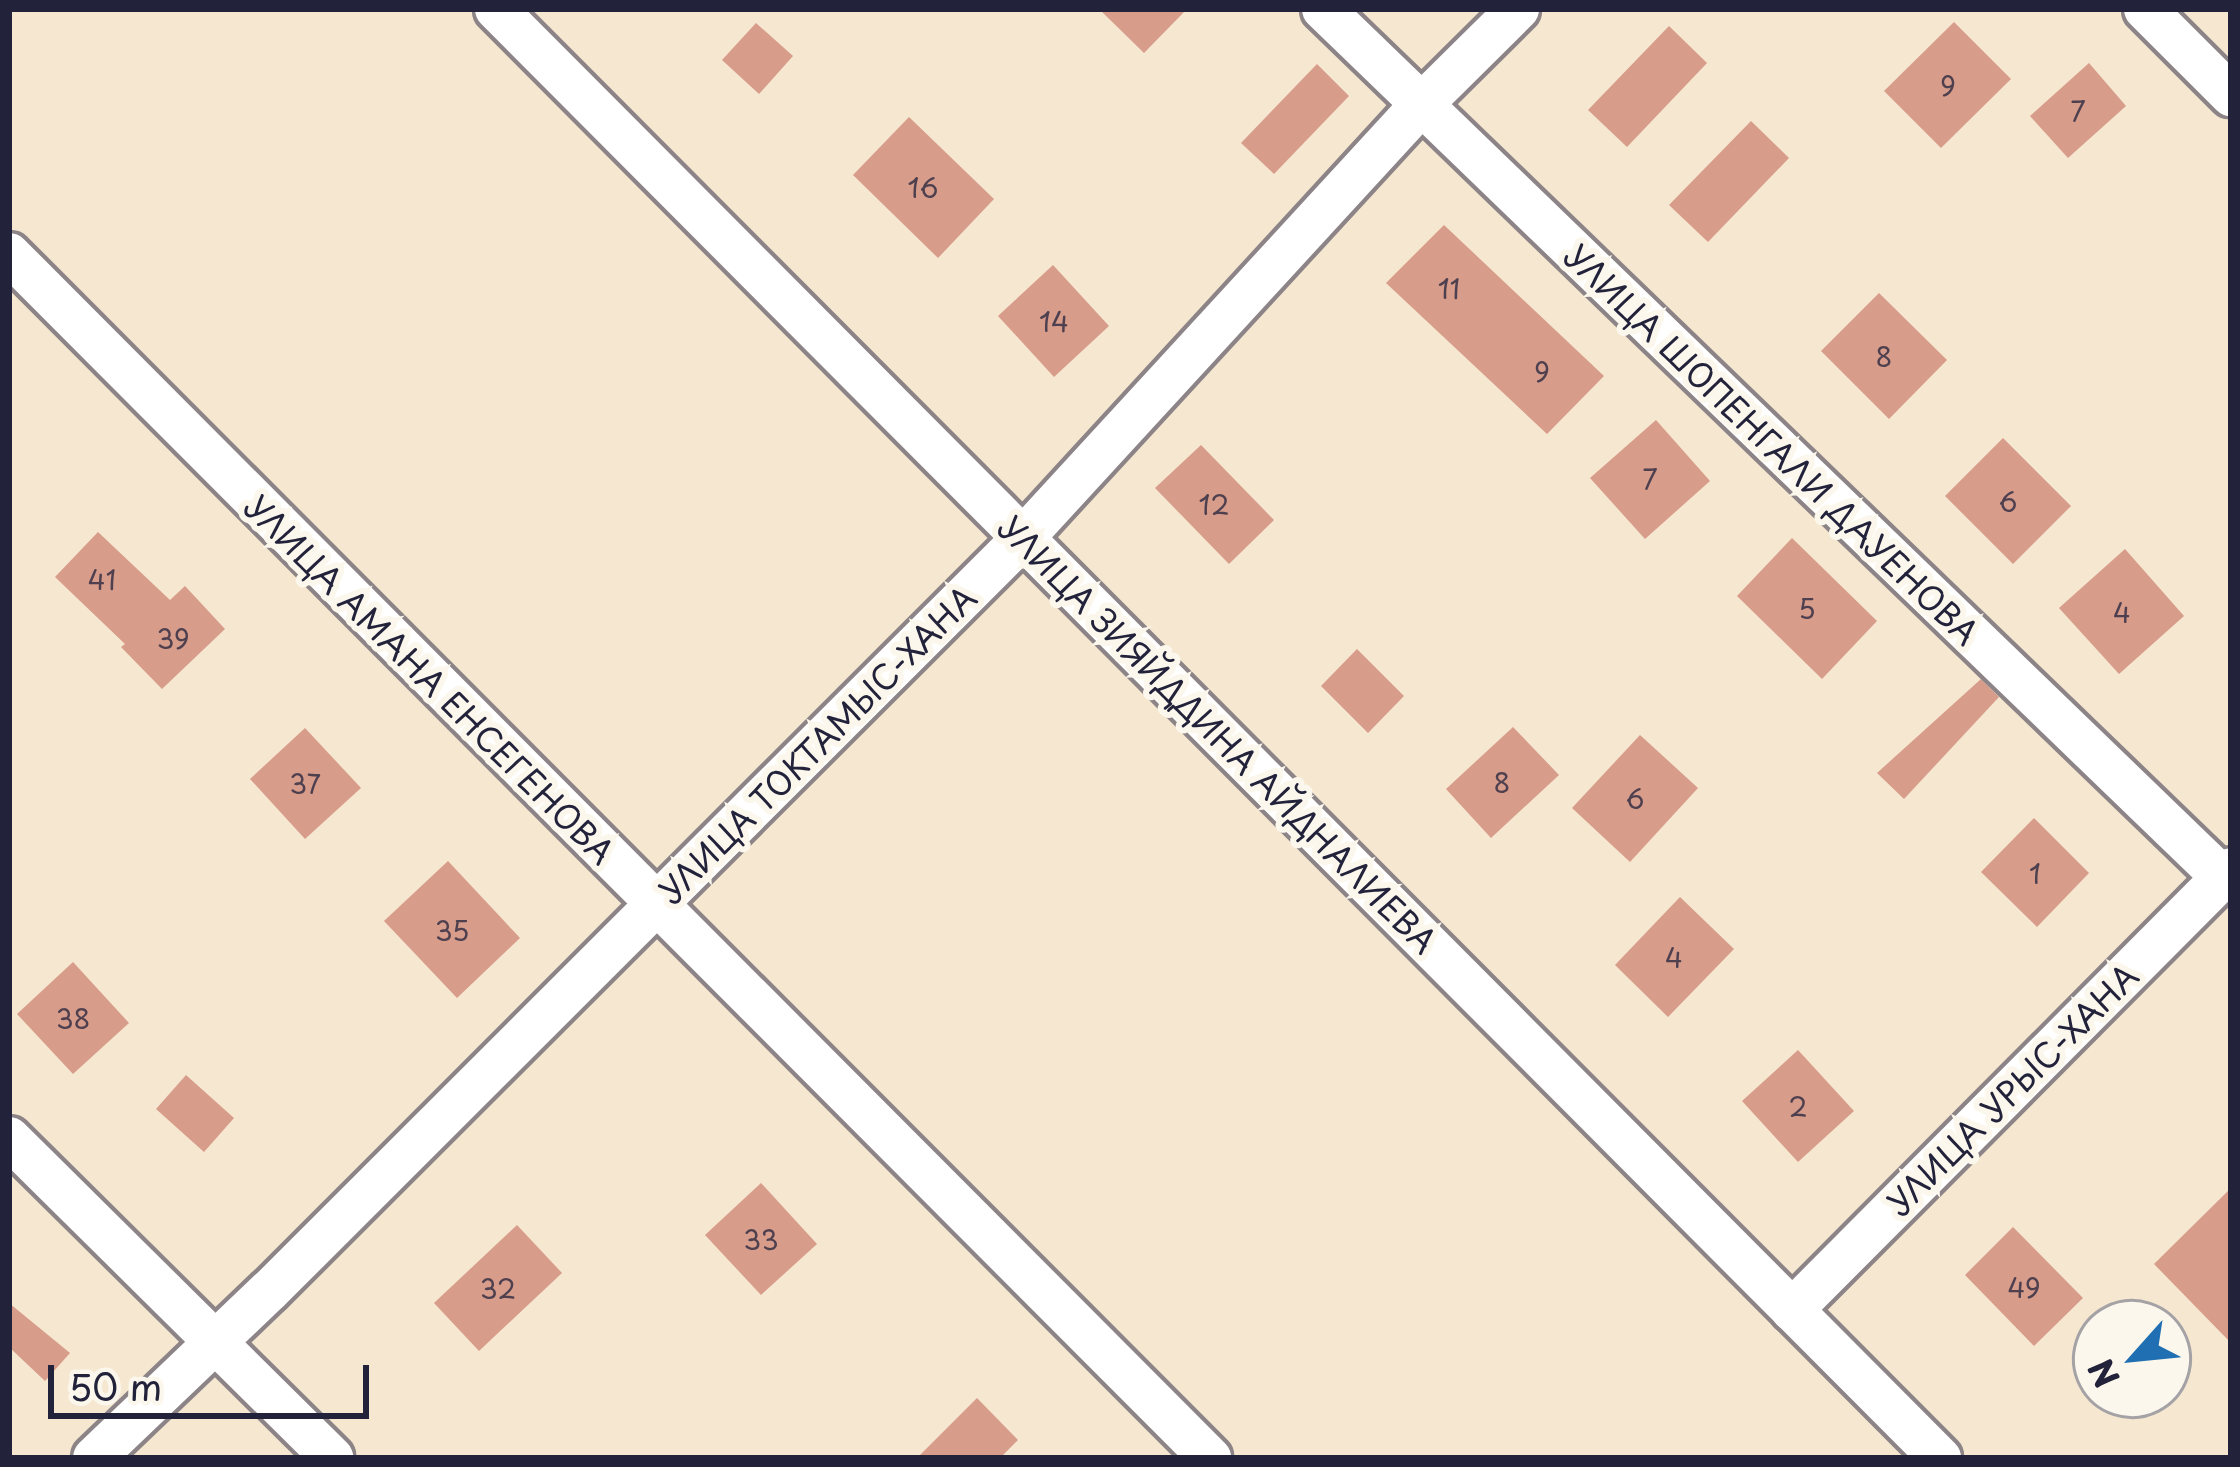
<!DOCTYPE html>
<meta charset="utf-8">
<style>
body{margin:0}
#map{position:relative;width:2240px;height:1467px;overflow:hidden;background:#f6e7d1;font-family:"Playpen Sans",sans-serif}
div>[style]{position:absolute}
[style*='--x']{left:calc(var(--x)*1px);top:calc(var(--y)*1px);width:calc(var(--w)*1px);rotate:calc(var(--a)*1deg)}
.building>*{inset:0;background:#d79c8a}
.roads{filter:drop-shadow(3px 0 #8c8486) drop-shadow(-3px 0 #8c8486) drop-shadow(0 3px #8c8486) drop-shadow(0 -3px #8c8486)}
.street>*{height:42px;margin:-21px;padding:0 21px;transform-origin:21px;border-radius:21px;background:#fff}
span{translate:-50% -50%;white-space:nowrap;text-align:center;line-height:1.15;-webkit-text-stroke:12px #fbf7ec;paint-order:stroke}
.number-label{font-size:27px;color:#4f404f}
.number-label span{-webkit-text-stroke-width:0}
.street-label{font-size:33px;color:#22223b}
.frame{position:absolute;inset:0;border:12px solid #22223b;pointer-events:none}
.north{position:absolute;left:2072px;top:1299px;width:120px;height:120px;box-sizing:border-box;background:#fbf7ec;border:3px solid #a4a2a5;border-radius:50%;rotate:243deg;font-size:33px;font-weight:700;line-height:48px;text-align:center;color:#22223b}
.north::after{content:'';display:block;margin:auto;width:42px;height:54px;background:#1f6fb2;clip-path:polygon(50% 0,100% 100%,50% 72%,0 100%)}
.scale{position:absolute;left:48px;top:1365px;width:321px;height:54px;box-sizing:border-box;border:6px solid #22223b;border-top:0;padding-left:15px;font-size:36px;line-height:42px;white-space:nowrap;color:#22223b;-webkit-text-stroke:9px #fbf7ec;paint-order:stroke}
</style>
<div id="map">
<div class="building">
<div style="clip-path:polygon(1099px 9px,1187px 9px,1144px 53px)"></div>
<div style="clip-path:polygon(1954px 22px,2011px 79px,1941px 148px,1884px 91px)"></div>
<div style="clip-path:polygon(756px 23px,793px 56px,759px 94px,722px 60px)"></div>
<div style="clip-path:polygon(1669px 26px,1707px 63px,1627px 147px,1588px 110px)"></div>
<div style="clip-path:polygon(2089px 63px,2126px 106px,2068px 158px,2030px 116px)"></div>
<div style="clip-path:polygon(1317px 64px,1349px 96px,1274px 174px,1241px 143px)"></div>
<div style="clip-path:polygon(909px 117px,994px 199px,938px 258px,853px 175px)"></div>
<div style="clip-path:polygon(1751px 121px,1789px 158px,1708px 242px,1669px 205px)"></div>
<div style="clip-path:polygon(1444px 225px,1604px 376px,1547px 434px,1386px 283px)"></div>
<div style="clip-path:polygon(1053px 265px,1109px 326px,1054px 377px,998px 316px)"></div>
<div style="clip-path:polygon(1879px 293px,1947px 360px,1889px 419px,1821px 351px)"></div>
<div style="clip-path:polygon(1656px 420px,1710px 481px,1645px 539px,1590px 478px)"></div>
<div style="clip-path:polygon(2003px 438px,2071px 506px,2013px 564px,1945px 496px)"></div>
<div style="clip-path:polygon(1201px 445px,1274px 520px,1229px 564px,1155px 488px)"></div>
<div style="clip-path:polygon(98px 532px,170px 600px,185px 586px,225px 629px,162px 689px,121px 647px,125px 644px,55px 577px)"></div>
<div style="clip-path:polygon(1792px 538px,1877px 621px,1822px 679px,1737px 596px)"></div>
<div style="clip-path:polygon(2125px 549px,2184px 616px,2119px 674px,2059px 608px)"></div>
<div style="clip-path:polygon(1357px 649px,1404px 696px,1368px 733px,1321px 686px)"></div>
<div style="clip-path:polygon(1981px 679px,1999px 697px,1904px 799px,1877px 773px)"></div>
<div style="clip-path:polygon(1513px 727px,1559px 775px,1491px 838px,1446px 789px)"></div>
<div style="clip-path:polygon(305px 728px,361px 788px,305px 839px,250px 779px)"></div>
<div style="clip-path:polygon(1640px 735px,1698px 788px,1630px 862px,1572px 808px)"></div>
<div style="clip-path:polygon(2034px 818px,2089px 873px,2037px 927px,1981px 872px)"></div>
<div style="clip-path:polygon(448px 861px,520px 938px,457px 998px,384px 921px)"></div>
<div style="clip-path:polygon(1680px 897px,1734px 949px,1668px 1017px,1615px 965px)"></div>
<div style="clip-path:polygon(73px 962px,129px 1023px,73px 1074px,17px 1014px)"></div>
<div style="clip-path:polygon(1798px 1050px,1854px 1111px,1798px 1162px,1742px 1101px)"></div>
<div style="clip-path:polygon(186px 1075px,234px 1118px,204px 1152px,156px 1109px)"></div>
<div style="clip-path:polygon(761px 1183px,817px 1244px,761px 1295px,705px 1235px)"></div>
<div style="clip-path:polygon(2231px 1188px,2231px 1343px,2154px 1264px)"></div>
<div style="clip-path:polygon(517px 1225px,562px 1273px,479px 1351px,434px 1303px)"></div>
<div style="clip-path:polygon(2013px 1227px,2083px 1298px,2034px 1346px,1965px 1275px)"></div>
<div style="clip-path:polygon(9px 1303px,70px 1353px,45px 1381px,9px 1347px)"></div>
<div style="clip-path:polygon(977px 1398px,1018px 1440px,1000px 1458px,917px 1458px)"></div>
</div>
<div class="roads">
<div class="street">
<div style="--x:496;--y:9;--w:2046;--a:45.1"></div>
<div style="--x:1323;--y:9;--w:1250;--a:43.99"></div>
<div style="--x:2145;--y:9;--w:122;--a:45"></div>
<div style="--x:9;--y:254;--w:1701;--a:45.07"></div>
<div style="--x:9;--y:1138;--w:455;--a:44.7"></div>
<div style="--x:1792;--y:1310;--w:622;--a:-45.13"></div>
<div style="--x:94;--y:1458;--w:242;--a:-43.7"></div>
<div style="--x:269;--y:1291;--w:1066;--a:-44.96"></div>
<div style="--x:1023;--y:538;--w:587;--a:-47.42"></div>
<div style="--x:1420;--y:106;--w:138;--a:-44.7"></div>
</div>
</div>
<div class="number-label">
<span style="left:1948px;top:85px">9</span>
<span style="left:2078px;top:111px">7</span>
<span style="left:923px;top:187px">16</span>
<span style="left:1449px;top:288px">11</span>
<span style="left:1054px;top:321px">14</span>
<span style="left:1884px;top:356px">8</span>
<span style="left:1542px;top:371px">9</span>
<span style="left:1650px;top:479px">7</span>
<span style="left:2008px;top:501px">6</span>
<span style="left:1214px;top:504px">12</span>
<span style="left:102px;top:579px">41</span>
<span style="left:1807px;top:608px">5</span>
<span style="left:2122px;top:612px">4</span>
<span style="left:173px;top:638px">39</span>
<span style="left:1502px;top:782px">8</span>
<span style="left:305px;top:783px">37</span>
<span style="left:1635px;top:798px">6</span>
<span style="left:2035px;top:873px">1</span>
<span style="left:452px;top:930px">35</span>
<span style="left:1674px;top:957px">4</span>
<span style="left:73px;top:1018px">38</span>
<span style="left:1798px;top:1106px">2</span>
<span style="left:761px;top:1239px">33</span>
<span style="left:2024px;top:1287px">49</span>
<span style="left:498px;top:1288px">32</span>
</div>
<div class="street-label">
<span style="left:1772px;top:444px;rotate:44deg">УЛИЦА ШОПЕНГАЛИ ДАУЕНОВА</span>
<span style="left:430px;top:679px;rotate:45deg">УЛИЦА АМАНА ЕНСЕГЕНОВА</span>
<span style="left:1218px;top:734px;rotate:45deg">УЛИЦА ЗИЯЙДДИНА АЙДНАЛИЕВА</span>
<span style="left:817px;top:744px;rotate:-45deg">УЛИЦА ТОКТАМЫС-ХАНА</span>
<span style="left:2012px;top:1089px;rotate:-45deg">УЛИЦА УРЫС-ХАНА</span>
</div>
<div class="frame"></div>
<div class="north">N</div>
<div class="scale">50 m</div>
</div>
